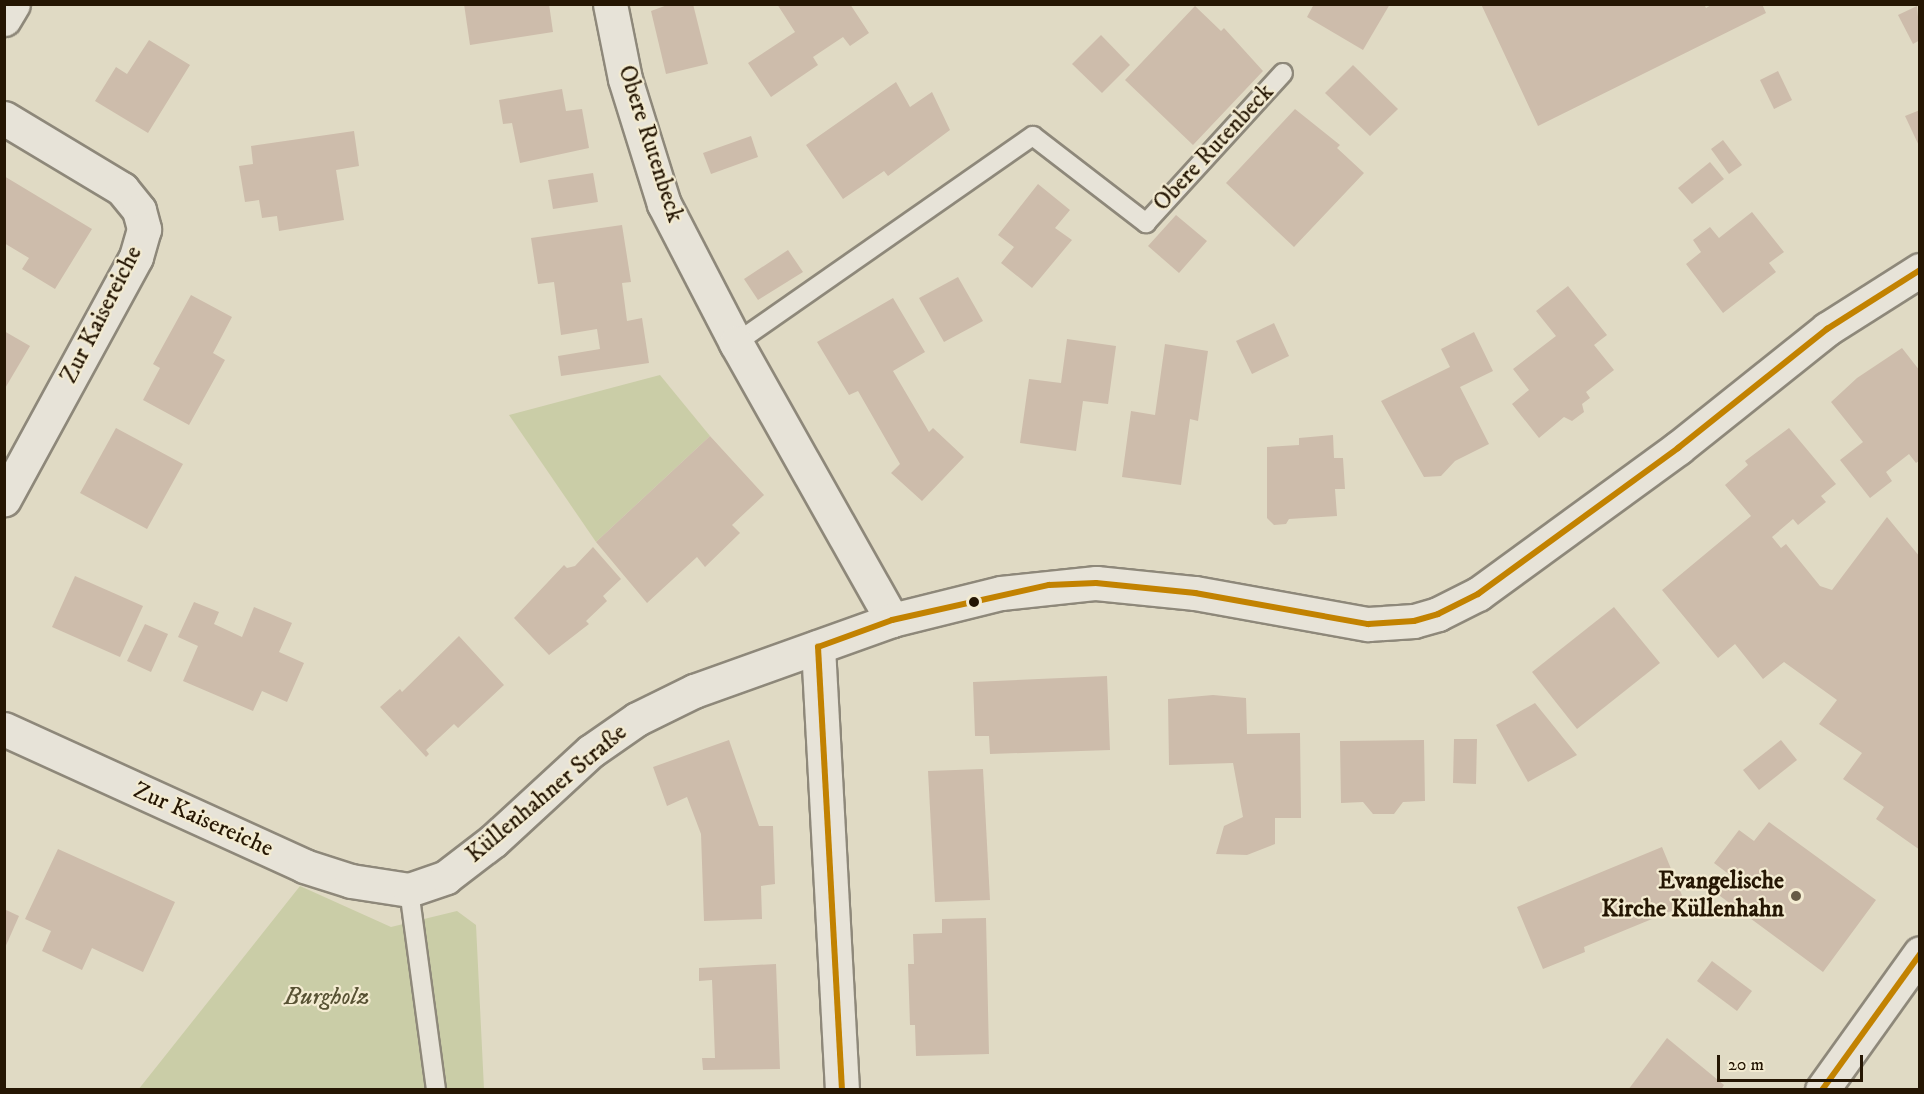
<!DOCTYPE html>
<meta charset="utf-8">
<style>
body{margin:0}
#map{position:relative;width:1924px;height:1094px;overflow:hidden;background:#e0dac4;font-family:"IM FELL DW Pica",serif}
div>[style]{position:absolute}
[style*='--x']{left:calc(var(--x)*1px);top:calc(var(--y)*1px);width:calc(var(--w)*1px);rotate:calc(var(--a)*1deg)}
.green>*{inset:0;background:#cacda7}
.building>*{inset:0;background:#cdbcab}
.roads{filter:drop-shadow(2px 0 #8e887a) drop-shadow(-2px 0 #8e887a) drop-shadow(0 2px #8e887a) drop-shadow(0 -2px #8e887a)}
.lane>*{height:18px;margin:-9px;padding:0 9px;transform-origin:9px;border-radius:9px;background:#e7e3d8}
.street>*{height:33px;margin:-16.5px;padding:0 16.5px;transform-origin:16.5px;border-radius:16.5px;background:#e7e3d8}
.bus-1>*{height:6px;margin:-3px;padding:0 3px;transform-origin:3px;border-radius:3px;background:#c28201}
.dots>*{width:16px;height:16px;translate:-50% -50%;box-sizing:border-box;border:3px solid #f3ebd1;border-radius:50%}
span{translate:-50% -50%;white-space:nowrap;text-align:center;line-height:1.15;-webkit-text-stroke:4.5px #f3ebd1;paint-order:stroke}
.street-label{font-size:24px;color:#251603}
.poi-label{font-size:24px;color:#251603;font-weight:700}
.right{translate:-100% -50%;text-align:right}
.park-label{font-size:24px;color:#585234;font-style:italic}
.frame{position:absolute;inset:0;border:6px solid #251603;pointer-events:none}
.scale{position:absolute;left:1717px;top:1055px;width:146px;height:27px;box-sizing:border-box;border:3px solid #251603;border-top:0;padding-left:8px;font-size:18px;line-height:21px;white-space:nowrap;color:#251603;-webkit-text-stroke:4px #f3ebd1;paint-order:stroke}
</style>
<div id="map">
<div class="green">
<div style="clip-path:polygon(660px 375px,710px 436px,596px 542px,509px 415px)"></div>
<div style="clip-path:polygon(300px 886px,391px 927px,457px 911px,476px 925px,484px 1089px,138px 1090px)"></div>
</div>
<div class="building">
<div style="clip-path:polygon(464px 4px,549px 4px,553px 32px,470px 45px)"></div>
<div style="clip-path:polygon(670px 4px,693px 4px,708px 64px,666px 74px,651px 11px)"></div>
<div style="clip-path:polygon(777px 4px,850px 4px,869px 33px,850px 46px,843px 37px,813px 57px,818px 65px,771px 97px,748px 63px,795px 32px)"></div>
<div style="clip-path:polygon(1314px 4px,1390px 4px,1363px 50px,1307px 17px)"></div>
<div style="clip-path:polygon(1481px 4px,1704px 4px,1706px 8px,1713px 4px,1762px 4px,1766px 13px,1538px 126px)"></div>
<div style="clip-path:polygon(1195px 6px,1221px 31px,1224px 28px,1263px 71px,1193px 145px,1125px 80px)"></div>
<div style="clip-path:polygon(1917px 6px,1920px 40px,1913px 44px,1898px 15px)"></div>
<div style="clip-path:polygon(1101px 35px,1130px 65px,1102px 93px,1072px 64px)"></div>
<div style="clip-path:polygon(149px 40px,190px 65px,148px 133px,95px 101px,116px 67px,127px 74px)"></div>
<div style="clip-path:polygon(1353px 65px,1398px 109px,1370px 136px,1325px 93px)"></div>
<div style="clip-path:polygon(1778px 71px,1792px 100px,1774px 109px,1760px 80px)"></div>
<div style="clip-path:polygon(896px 82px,910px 107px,932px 92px,950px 130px,888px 176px,884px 171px,843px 199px,806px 145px)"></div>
<div style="clip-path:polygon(562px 89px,566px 111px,582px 109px,589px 148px,520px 163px,512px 123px,503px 124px,499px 100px)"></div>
<div style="clip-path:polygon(1295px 109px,1340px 145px,1337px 148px,1364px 173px,1294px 247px,1226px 183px)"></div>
<div style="clip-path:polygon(1920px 110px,1920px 148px,1905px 116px)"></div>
<div style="clip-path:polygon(354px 131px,359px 166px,336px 170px,344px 220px,279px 231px,277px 216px,262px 218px,259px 200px,245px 202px,239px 166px,253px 164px,251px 146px)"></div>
<div style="clip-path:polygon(751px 136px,758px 157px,711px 174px,703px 153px)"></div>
<div style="clip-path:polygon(1723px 140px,1742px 165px,1729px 174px,1711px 149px)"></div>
<div style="clip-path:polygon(1710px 162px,1724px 179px,1692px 204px,1678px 188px)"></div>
<div style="clip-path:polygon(593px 173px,598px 202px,553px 209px,548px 180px)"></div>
<div style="clip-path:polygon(4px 176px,92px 229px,55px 289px,22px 269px,29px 258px,4px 243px)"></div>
<div style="clip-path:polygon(1038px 184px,1070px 210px,1055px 228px,1072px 240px,1032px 288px,1001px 263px,1014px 247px,998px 235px)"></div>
<div style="clip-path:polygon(1752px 212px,1784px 252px,1769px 263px,1776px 272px,1723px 313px,1686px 264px,1701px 252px,1693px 240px,1710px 227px,1719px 238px)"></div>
<div style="clip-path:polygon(1176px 215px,1207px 241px,1179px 273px,1148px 246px)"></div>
<div style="clip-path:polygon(622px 225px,631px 282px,622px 283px,627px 321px,642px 318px,649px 363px,561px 376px,558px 356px,600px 349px,597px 329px,561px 335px,554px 282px,538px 284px,531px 238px)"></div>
<div style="clip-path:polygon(788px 250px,803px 272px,758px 300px,744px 279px)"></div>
<div style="clip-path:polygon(958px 277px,983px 321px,944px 342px,919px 298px)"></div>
<div style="clip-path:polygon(1568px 286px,1607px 335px,1594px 345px,1614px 370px,1586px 392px,1590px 398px,1582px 404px,1584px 412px,1572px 421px,1564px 417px,1539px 438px,1512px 404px,1529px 390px,1513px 369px,1556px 336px,1536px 311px)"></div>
<div style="clip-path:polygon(191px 295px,232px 317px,213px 353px,225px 360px,189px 425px,143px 400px,160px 368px,153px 364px)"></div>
<div style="clip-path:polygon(893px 298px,925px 352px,893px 371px,929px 432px,933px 428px,964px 457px,922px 501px,891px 473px,900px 464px,858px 391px,849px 395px,817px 342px)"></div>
<div style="clip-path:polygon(1274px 323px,1289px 356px,1252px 374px,1236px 341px)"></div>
<div style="clip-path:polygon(4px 331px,30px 346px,4px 390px)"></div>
<div style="clip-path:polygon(1474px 332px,1493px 371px,1460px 387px,1489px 444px,1455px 461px,1441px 476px,1424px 477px,1381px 401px,1450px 367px,1441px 349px)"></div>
<div style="clip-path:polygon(1067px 339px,1116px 346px,1108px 404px,1083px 401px,1076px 451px,1020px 443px,1029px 379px,1061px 383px)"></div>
<div style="clip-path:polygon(1165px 344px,1208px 351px,1198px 421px,1190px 419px,1181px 485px,1122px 477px,1131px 411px,1155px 415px)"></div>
<div style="clip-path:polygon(1902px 348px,1920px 371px,1920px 460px,1916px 463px,1909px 454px,1886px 472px,1892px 481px,1870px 498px,1840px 460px,1863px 442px,1831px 402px,1857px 378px)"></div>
<div style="clip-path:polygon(116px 428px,183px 464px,147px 529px,80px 493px)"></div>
<div style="clip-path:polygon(1789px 428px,1836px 484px,1821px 496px,1826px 502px,1798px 525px,1793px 519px,1772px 537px,1781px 548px,1786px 544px,1820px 586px,1832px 590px,1887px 517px,1920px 557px,1920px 850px,1876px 819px,1884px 807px,1843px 779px,1862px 753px,1819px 724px,1837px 700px,1784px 662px,1763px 679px,1735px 644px,1718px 658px,1662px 590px,1751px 516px,1725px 485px,1748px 465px,1745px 461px)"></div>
<div style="clip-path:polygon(1333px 435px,1334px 458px,1343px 458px,1345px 489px,1335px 489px,1337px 516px,1289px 519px,1286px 524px,1274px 525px,1267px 518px,1267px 447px,1299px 445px,1299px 438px)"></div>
<div style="clip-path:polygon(710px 436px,764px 495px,732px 525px,740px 533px,705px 567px,697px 557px,647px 603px,596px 542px)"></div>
<div style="clip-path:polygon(593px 547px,621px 579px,603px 596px,607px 601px,586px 621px,589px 624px,549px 655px,514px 618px,564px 565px,567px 568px,575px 566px)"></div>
<div style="clip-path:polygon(75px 576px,143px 606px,120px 657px,52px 627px)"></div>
<div style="clip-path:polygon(194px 602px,219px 612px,214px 624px,242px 637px,254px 607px,292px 623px,279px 652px,304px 663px,287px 702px,262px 691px,253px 711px,183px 681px,198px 646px,178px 637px)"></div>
<div style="clip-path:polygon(1614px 607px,1660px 663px,1577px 729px,1532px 672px)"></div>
<div style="clip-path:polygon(145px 624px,168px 634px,151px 672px,127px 661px)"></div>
<div style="clip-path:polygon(459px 636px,504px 685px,458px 728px,454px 724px,426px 750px,429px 754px,426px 757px,380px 707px,400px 689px,402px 692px)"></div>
<div style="clip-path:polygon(1107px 676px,1110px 750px,990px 754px,989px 736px,975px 736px,973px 682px)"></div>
<div style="clip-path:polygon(1213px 695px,1246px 698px,1247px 734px,1300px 733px,1301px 818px,1275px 818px,1275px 844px,1247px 855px,1216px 854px,1224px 826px,1243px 817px,1233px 763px,1169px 765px,1168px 699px)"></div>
<div style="clip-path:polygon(1535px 703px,1577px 755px,1528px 782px,1496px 725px)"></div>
<div style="clip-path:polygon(1454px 739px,1477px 739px,1476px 784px,1453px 783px)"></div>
<div style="clip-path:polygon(729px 740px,759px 826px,773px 826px,775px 884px,761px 886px,762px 919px,704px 921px,701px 834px,687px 797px,667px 806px,653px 767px)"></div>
<div style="clip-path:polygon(1424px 740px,1425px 801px,1403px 802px,1394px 814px,1373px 814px,1363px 802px,1341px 803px,1340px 741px)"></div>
<div style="clip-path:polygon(1781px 740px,1797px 760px,1759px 790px,1743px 770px)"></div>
<div style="clip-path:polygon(983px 769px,990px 900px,935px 902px,928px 771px)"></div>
<div style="clip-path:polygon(1769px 822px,1876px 900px,1823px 972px,1716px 893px,1730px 875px,1714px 863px,1739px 830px,1754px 841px)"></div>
<div style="clip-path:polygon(1662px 847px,1686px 905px,1584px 947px,1585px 952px,1543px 969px,1517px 907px)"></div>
<div style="clip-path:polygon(58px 849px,175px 902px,143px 972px,92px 948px,82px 970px,42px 951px,51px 931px,25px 919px)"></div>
<div style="clip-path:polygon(4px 909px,19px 916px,4px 950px)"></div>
<div style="clip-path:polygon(986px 918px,989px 1054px,916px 1056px,915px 1025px,910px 1025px,908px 964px,914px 964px,913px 934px,942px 933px,942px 919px)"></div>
<div style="clip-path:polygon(1712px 961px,1752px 991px,1737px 1011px,1697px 981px)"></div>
<div style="clip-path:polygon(776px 964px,780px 1069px,703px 1070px,702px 1058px,715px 1058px,712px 980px,699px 981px,699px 968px)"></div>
<div style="clip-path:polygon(1667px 1038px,1724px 1085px,1721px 1090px,1628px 1090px)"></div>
</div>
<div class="roads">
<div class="lane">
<div style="--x:736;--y:343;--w:362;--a:-34.9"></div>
<div style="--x:1033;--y:136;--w:143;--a:37.6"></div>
<div style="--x:1146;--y:223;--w:203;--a:-47.6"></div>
<div style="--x:409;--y:890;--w:202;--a:82.3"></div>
</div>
<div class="street">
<div style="--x:610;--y:4;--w:76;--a:78.7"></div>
<div style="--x:625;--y:79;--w:131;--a:72.7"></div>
<div style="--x:664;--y:204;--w:157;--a:62.6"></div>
<div style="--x:736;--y:343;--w:318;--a:60.6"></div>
<div style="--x:4;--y:19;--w:17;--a:-59"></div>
<div style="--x:4;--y:118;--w:138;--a:31"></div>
<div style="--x:122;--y:189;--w:27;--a:51"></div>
<div style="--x:139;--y:210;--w:20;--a:75"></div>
<div style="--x:144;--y:229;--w:29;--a:106"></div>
<div style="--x:136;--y:257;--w:276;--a:118.6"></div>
<div style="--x:818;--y:647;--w:444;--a:86.9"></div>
<div style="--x:4;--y:729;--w:330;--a:24.5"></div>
<div style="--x:304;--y:866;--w:49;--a:17.7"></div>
<div style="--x:351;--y:881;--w:59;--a:8.8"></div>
<div style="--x:409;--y:890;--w:39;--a:-19"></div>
<div style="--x:446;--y:877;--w:59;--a:-37.5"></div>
<div style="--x:493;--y:841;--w:133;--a:-42.6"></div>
<div style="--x:591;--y:751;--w:56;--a:-34.8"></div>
<div style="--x:637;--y:719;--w:64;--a:-26.2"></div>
<div style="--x:694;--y:691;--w:210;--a:-19.7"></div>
<div style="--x:892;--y:620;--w:112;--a:-13.9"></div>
<div style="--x:1001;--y:593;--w:96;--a:-6"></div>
<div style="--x:1096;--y:583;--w:100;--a:5.8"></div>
<div style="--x:1195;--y:593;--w:176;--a:10.2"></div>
<div style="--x:1368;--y:624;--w:46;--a:-3.7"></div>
<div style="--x:1414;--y:621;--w:25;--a:-16"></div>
<div style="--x:1438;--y:614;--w:45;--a:-26.6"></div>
<div style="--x:1478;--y:594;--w:248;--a:-36.1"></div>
<div style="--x:1678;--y:448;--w:191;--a:-38.6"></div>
<div style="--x:1827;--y:329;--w:110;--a:-32.4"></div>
<div style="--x:1822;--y:1090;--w:168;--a:-54.4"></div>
</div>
</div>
<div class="bus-1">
<div style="--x:842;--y:1090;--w:444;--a:-93.1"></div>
<div style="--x:818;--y:647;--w:79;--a:-20"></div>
<div style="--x:892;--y:620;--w:161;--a:-12.6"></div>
<div style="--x:1049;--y:585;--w:47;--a:-2.4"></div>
<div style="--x:1096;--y:583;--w:100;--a:5.8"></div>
<div style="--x:1195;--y:593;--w:176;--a:10.2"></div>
<div style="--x:1368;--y:624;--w:46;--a:-3.7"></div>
<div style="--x:1414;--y:621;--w:25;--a:-16"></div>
<div style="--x:1438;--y:614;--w:45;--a:-26.6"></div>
<div style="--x:1478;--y:594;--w:248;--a:-36.1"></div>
<div style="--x:1678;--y:448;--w:191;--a:-38.6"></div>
<div style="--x:1827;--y:329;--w:110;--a:-32.4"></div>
<div style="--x:1822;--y:1090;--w:168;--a:-54.2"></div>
</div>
<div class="dots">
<div style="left:974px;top:602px;background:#251603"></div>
<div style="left:1796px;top:896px;background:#665b47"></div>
</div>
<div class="street-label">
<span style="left:650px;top:144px;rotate:72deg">Obere Rutenbeck</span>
<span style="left:1214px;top:148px;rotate:-47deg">Obere Rutenbeck</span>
<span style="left:102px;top:315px;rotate:-63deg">Zur Kaisereiche</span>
<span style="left:547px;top:794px;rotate:-40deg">Küllenhahner Straße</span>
<span style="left:203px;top:820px;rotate:24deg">Zur Kaisereiche</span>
</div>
<div class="poi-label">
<span class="right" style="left:1784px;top:896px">Evangelische<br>Kirche Küllenhahn</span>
</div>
<div class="park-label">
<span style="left:327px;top:998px">Burgholz</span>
</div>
<div class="frame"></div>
<div class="scale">20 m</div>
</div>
